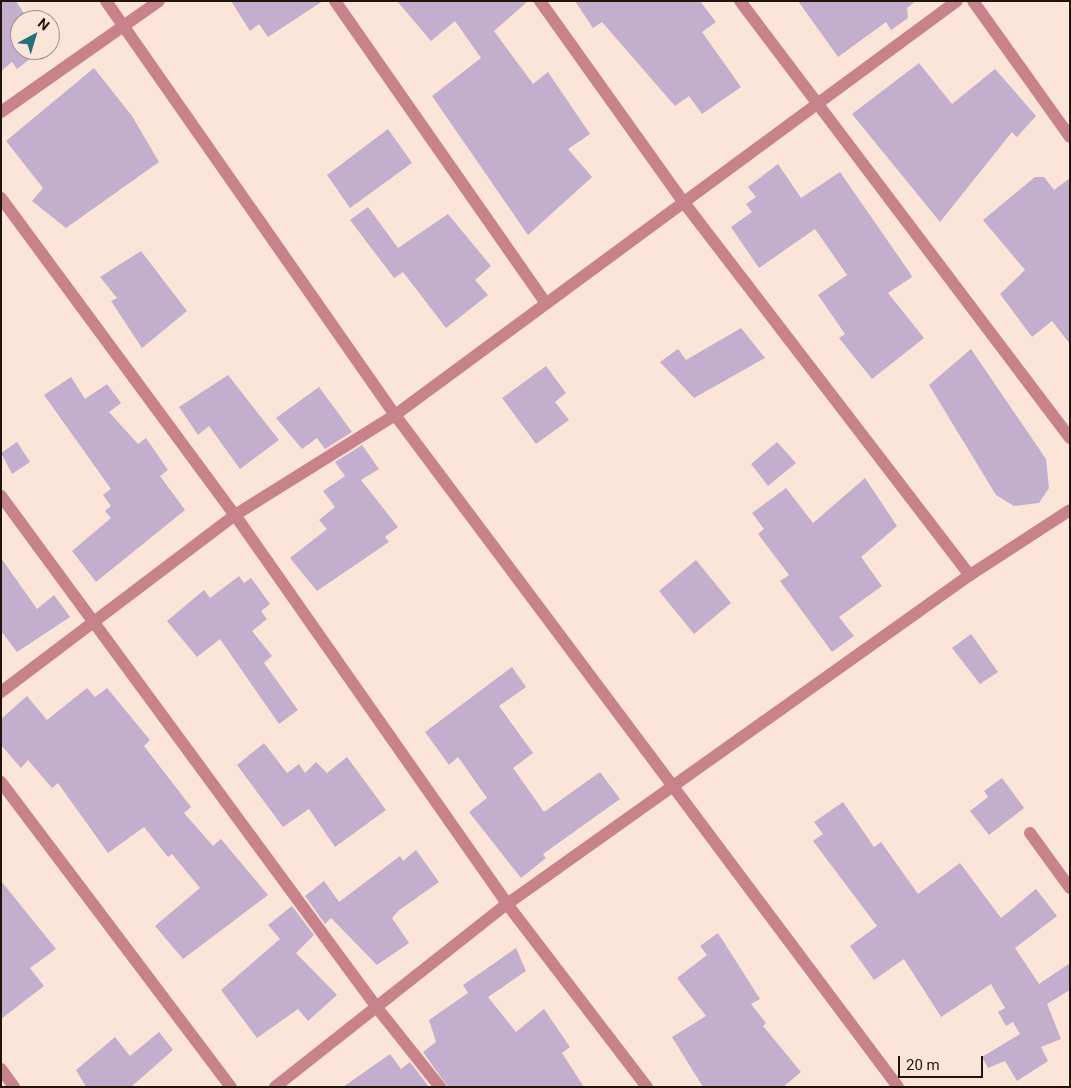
<!DOCTYPE html>
<style>
body{margin:0}
#map{position:relative;width:1071px;height:1088px;overflow:hidden;background:#fae5d8;font-family:Roboto,sans-serif}
div>[style]{position:absolute}
[style*='--x']{left:calc(var(--x)*1px);top:calc(var(--y)*1px);width:calc(var(--w)*1px);rotate:calc(var(--a)*1deg)}
.building>*{inset:0;background:#c3afcd}
.street>*{height:12px;margin:-6px;padding:0 6px;transform-origin:6px;border-radius:6px;background:#c8838a}
span{translate:-50% -50%;white-space:nowrap;text-align:center;line-height:1.15;-webkit-text-stroke:4.5px #fae5d8;paint-order:stroke}
.frame{position:absolute;inset:0;border:2px solid #20140d;pointer-events:none}
.north{position:absolute;left:10px;top:10px;width:50px;height:50px;box-sizing:border-box;background:#fae5d8;border:1px solid #a39187;border-radius:50%;rotate:39deg;font-size:14px;font-weight:700;line-height:20px;text-align:center;color:#20140d}
.north::after{content:'';display:block;margin:auto;width:18px;height:22px;background:#266f7a;clip-path:polygon(50% 0,100% 100%,50% 72%,0 100%)}
.scale{position:absolute;left:898px;top:1056px;width:85px;height:22px;box-sizing:border-box;border:2px solid #20140d;border-top:0;padding-left:6px;font-size:15px;line-height:18px;white-space:nowrap;color:#20140d;-webkit-text-stroke:4px #fae5d8;paint-order:stroke}
</style>
<div id="map">
<div class="building">
<div style="clip-path:polygon(1px 1px,16px 1px,28px 20px,20px 20px,20px 50px,42px 50px,17px 69px,12px 62px,1px 71px)"></div>
<div style="clip-path:polygon(231px 1px,323px 1px,268px 37px,259px 24px,250px 31px)"></div>
<div style="clip-path:polygon(397px 1px,528px 1px,494px 31px,533px 84px,548px 72px,590px 134px,568px 149px,592px 177px,528px 235px,432px 96px,481px 58px,455px 21px,431px 41px)"></div>
<div style="clip-path:polygon(575px 1px,700px 1px,716px 22px,702px 32px,741px 87px,702px 114px,689px 96px,675px 106px,602px 22px,593px 28px)"></div>
<div style="clip-path:polygon(798px 1px,916px 1px,907px 8px,908px 18px,891px 30px,886px 22px,838px 57px)"></div>
<div style="clip-path:polygon(919px 63px,952px 104px,995px 69px,1036px 116px,1017px 137px,1012px 132px,940px 222px,852px 114px)"></div>
<div style="clip-path:polygon(94px 68px,132px 116px,159px 162px,66px 228px,32px 201px,43px 188px,6px 141px)"></div>
<div style="clip-path:polygon(388px 129px,412px 163px,350px 208px,327px 175px)"></div>
<div style="clip-path:polygon(778px 164px,801px 198px,840px 172px,910px 273px,912px 277px,888px 293px,924px 338px,872px 379px,839px 338px,845px 334px,818px 295px,847px 275px,815px 229px,759px 268px,731px 227px,752px 212px,746px 204px,756px 197px,748px 187px)"></div>
<div style="clip-path:polygon(1035px 177px,1044px 177px,1054px 190px,1070px 178px,1070px 344px,1052px 321px,1032px 337px,1000px 294px,1025px 270px,983px 220px)"></div>
<div style="clip-path:polygon(368px 207px,398px 248px,448px 214px,491px 266px,475px 280px,488px 295px,446px 328px,403px 272px,394px 278px,350px 220px)"></div>
<div style="clip-path:polygon(141px 251px,187px 311px,142px 348px,111px 301px,117px 298px,100px 277px)"></div>
<div style="clip-path:polygon(741px 328px,765px 358px,694px 398px,660px 362px,678px 349px,686px 360px)"></div>
<div style="clip-path:polygon(971px 349px,1046px 459px,1049px 488px,1039px 503px,1014px 506px,996px 495px,929px 385px)"></div>
<div style="clip-path:polygon(546px 366px,566px 393px,555px 402px,569px 420px,536px 444px,502px 398px)"></div>
<div style="clip-path:polygon(228px 375px,279px 440px,240px 469px,209px 426px,198px 435px,179px 407px)"></div>
<div style="clip-path:polygon(71px 377px,85px 399px,107px 384px,121px 403px,109px 412px,138px 444px,146px 438px,168px 470px,160px 476px,185px 510px,96px 582px,72px 551px,111px 518px,105px 511px,111px 506px,103px 495px,111px 489px,44px 395px)"></div>
<div style="clip-path:polygon(319px 387px,352px 432px,325px 449px,317px 438px,302px 449px,276px 418px)"></div>
<div style="clip-path:polygon(17px 442px,30px 462px,12px 474px,1px 453px)"></div>
<div style="clip-path:polygon(777px 442px,796px 463px,768px 486px,751px 464px)"></div>
<div style="clip-path:polygon(362px 445px,379px 469px,361px 480px,398px 527px,385px 537px,389px 542px,317px 591px,290px 558px,327px 529px,319px 520px,335px 507px,323px 491px,345px 476px,335px 462px)"></div>
<div style="clip-path:polygon(865px 478px,897px 526px,861px 557px,882px 586px,839px 617px,854px 636px,832px 652px,780px 581px,789px 575px,758px 534px,764px 529px,752px 513px,786px 488px,813px 523px)"></div>
<div style="clip-path:polygon(1px 558px,37px 609px,54px 595px,70px 617px,17px 652px,1px 631px)"></div>
<div style="clip-path:polygon(696px 560px,731px 603px,694px 634px,659px 591px)"></div>
<div style="clip-path:polygon(239px 576px,244px 583px,251px 578px,270px 604px,261px 611px,267px 619px,252px 631px,272px 656px,264px 663px,298px 710px,279px 724px,220px 639px,197px 657px,167px 621px,204px 590px,210px 598px)"></div>
<div style="clip-path:polygon(971px 634px,998px 672px,980px 684px,952px 648px)"></div>
<div style="clip-path:polygon(512px 667px,526px 687px,499px 706px,533px 753px,513px 768px,544px 812px,600px 772px,620px 799px,543px 854px,546px 858px,521px 878px,469px 812px,487px 798px,458px 757px,449px 765px,425px 732px)"></div>
<div style="clip-path:polygon(87px 688px,95px 697px,107px 688px,150px 740px,144px 746px,191px 807px,184px 813px,213px 846px,221px 839px,268px 895px,183px 959px,155px 926px,200px 888px,172px 854px,168px 857px,144px 827px,108px 853px,58px 783px,52px 788px,28px 760px,21px 768px,1px 745px,1px 719px,27px 696px,47px 720px)"></div>
<div style="clip-path:polygon(264px 743px,287px 773px,299px 764px,305px 773px,316px 762px,327px 773px,347px 757px,386px 810px,335px 847px,309px 809px,283px 827px,237px 765px)"></div>
<div style="clip-path:polygon(1002px 778px,1024px 808px,989px 835px,970px 811px,988px 797px,984px 791px)"></div>
<div style="clip-path:polygon(843px 802px,874px 847px,881px 842px,918px 894px,960px 863px,1001px 918px,1036px 889px,1057px 916px,1015px 948px,1039px 984px,1070px 963px,1070px 990px,1047px 1004px,1061px 1039px,1041px 1047px,1048px 1061px,1017px 1081px,1005px 1061px,988px 1068px,982px 1057px,1020px 1034px,1013px 1022px,1006px 1026px,998px 1012px,1005px 1008px,991px 984px,941px 1017px,904px 959px,874px 980px,850px 946px,877px 926px,813px 841px,823px 834px,814px 822px)"></div>
<div style="clip-path:polygon(416px 850px,439px 882px,398px 911px,392px 918px,409px 943px,377px 965px,331px 918px,325px 924px,305px 896px,324px 881px,339px 902px,400px 856px,403px 861px)"></div>
<div style="clip-path:polygon(1px 881px,56px 949px,30px 968px,44px 986px,1px 1019px)"></div>
<div style="clip-path:polygon(292px 906px,314px 935px,296px 953px,337px 995px,308px 1021px,298px 1009px,257px 1038px,221px 990px,280px 939px,268px 925px)"></div>
<div style="clip-path:polygon(718px 933px,760px 999px,751px 1004px,766px 1023px,763px 1026px,801px 1072px,783px 1087px,703px 1087px,672px 1037px,706px 1016px,677px 978px,707px 955px,700px 946px)"></div>
<div style="clip-path:polygon(516px 948px,526px 971px,488px 997px,516px 1032px,544px 1009px,570px 1047px,562px 1053px,584px 1087px,448px 1087px,423px 1052px,436px 1042px,429px 1020px,468px 993px,463px 985px)"></div>
<div style="clip-path:polygon(159px 1032px,173px 1050px,131px 1087px,86px 1087px,76px 1070px,115px 1037px,130px 1056px)"></div>
<div style="clip-path:polygon(390px 1054px,401px 1069px,410px 1062px,429px 1087px,343px 1087px)"></div>
</div>
<div class="street">
<div style="--x:106;--y:1;--w:505;--a:55.08"></div>
<div style="--x:395;--y:415;--w:839;--a:53.18"></div>
<div style="--x:335;--y:1;--w:369;--a:55.1"></div>
<div style="--x:540;--y:1;--w:249;--a:54.5"></div>
<div style="--x:685;--y:204;--w:468;--a:52.5"></div>
<div style="--x:740;--y:1;--w:548;--a:52.94"></div>
<div style="--x:973;--y:1;--w:167;--a:54.5"></div>
<div style="--x:1;--y:112;--w:193;--a:-35.1"></div>
<div style="--x:1;--y:198;--w:394;--a:53.6"></div>
<div style="--x:235;--y:515;--w:475;--a:55"></div>
<div style="--x:507;--y:904;--w:230;--a:52.6"></div>
<div style="--x:1;--y:496;--w:637;--a:53.69"></div>
<div style="--x:378;--y:1009;--w:100;--a:51.5"></div>
<div style="--x:1;--y:692;--w:293;--a:-37.1"></div>
<div style="--x:235;--y:515;--w:189;--a:-32"></div>
<div style="--x:395;--y:415;--w:698;--a:-36.38"></div>
<div style="--x:1;--y:782;--w:382;--a:53"></div>
<div style="--x:1030;--y:833;--w:68;--a:54"></div>
<div style="--x:1;--y:1069;--w:22;--a:54"></div>
<div style="--x:275;--y:1087;--w:295;--a:-38.3"></div>
<div style="--x:507;--y:904;--w:568;--a:-35.4"></div>
<div style="--x:970;--y:575;--w:119;--a:-33"></div>
</div>
<div class="frame"></div>
<div class="north">N</div>
<div class="scale">20 m</div>
</div>
